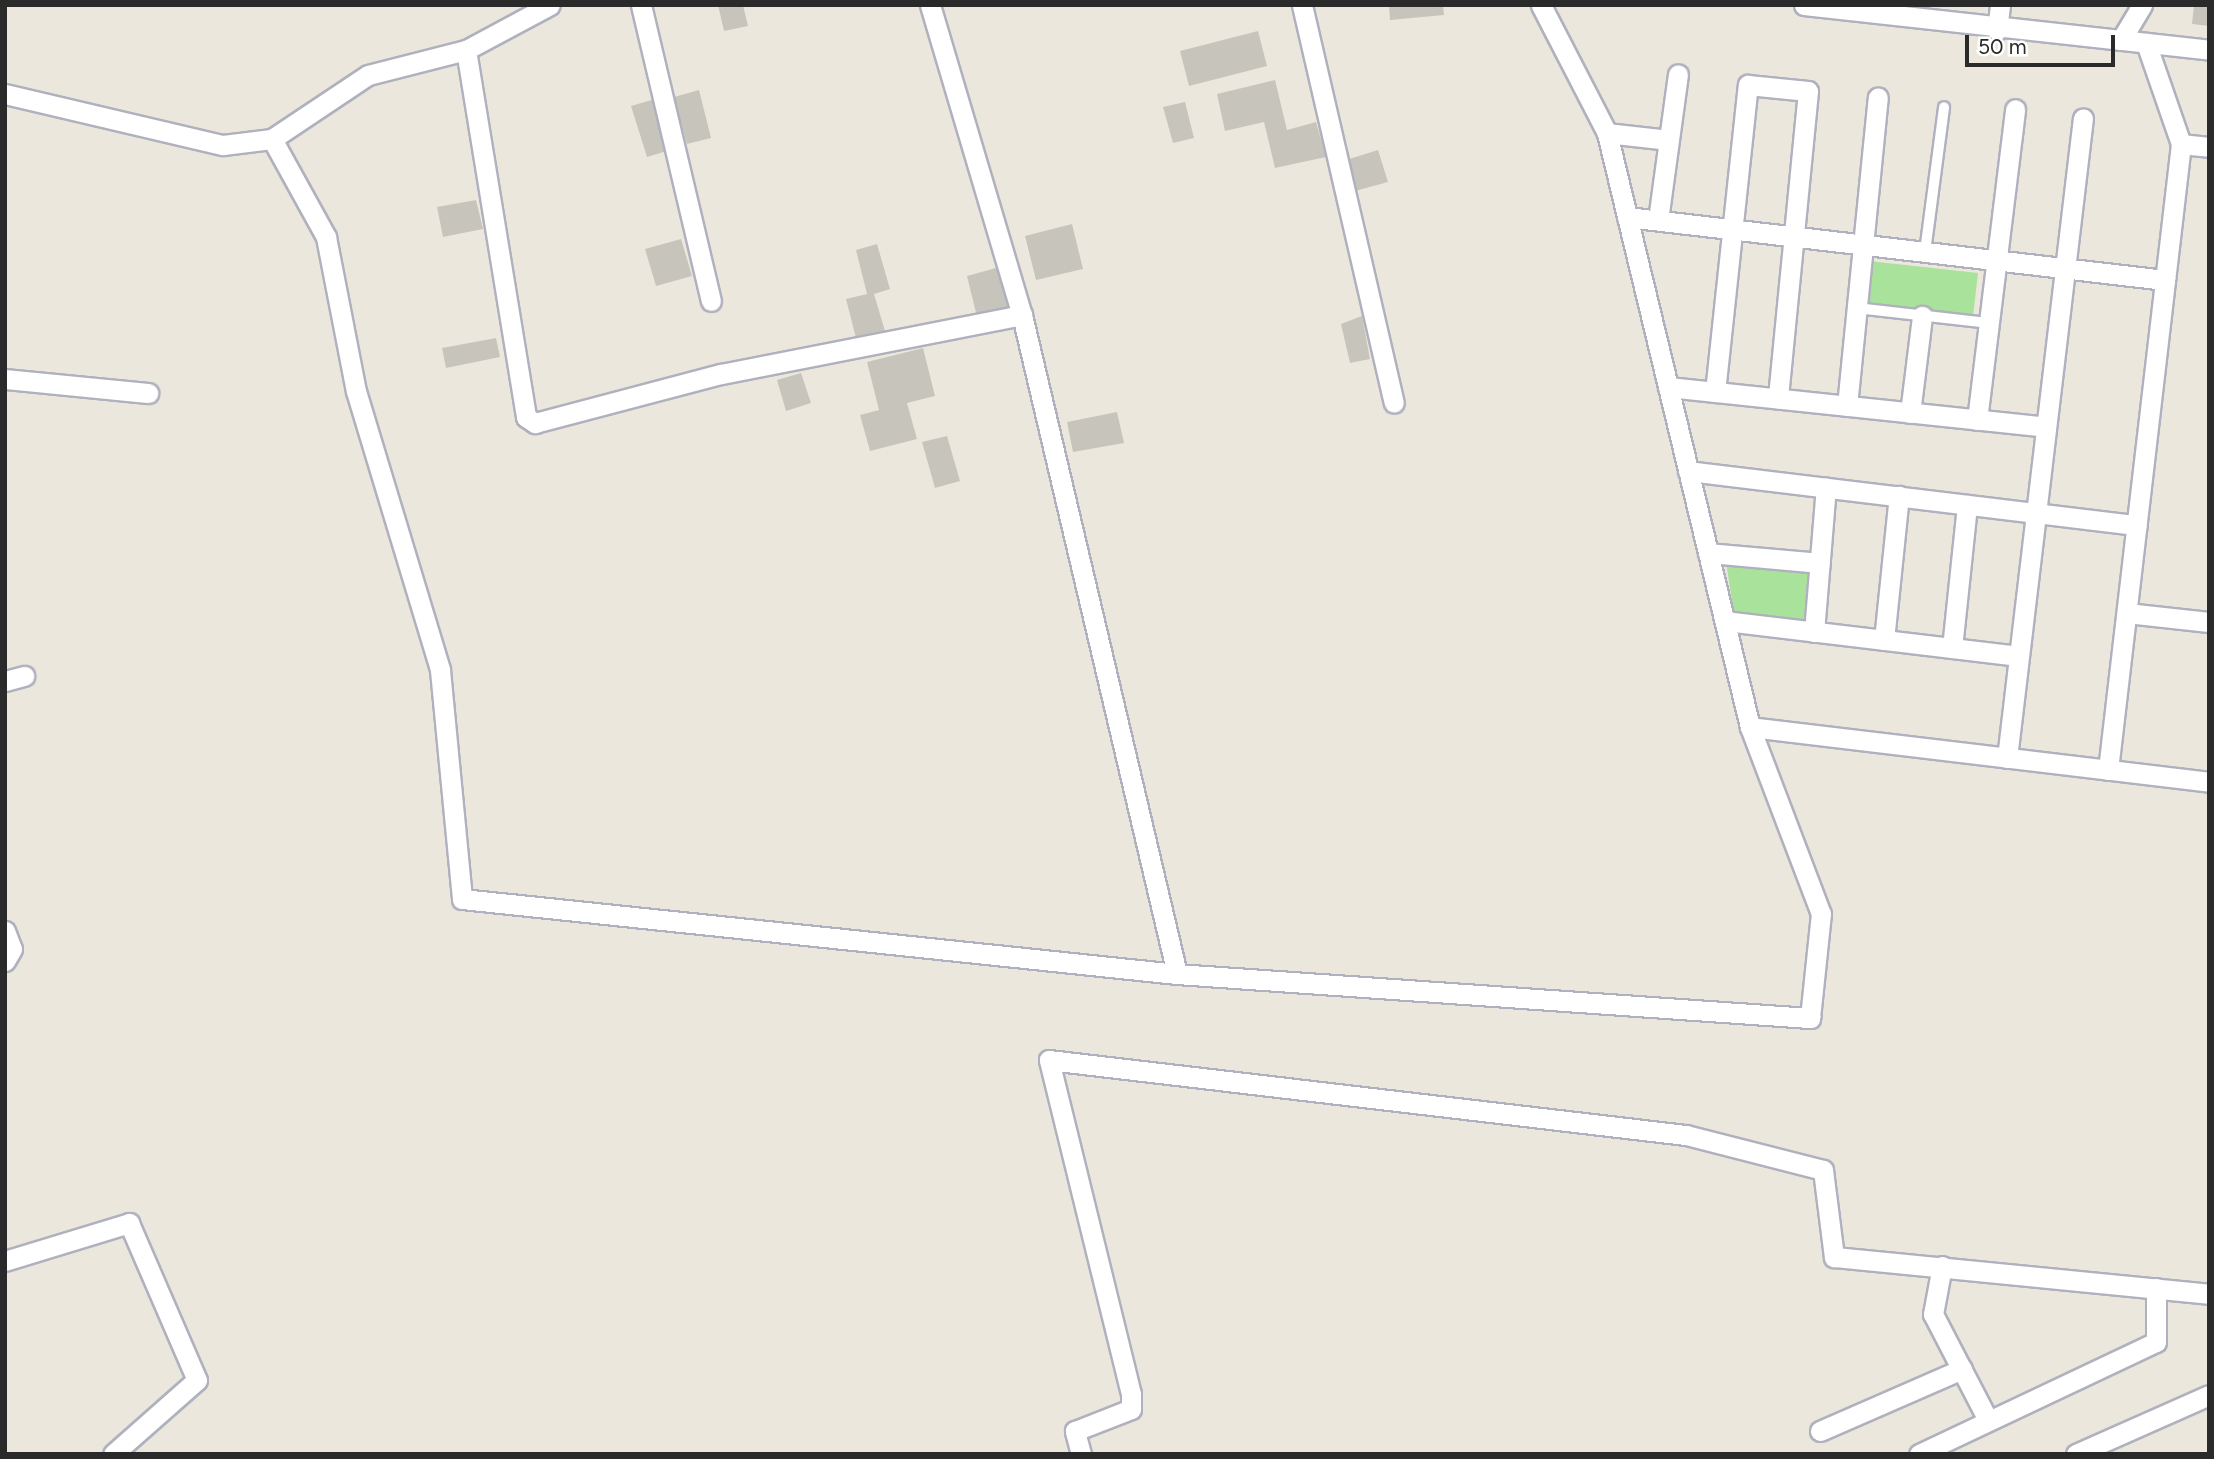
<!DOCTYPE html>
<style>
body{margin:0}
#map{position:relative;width:2214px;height:1459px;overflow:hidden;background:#ece7dd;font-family:Figtree,sans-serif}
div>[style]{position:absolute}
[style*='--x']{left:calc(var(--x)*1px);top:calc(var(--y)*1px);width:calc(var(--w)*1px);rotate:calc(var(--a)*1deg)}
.green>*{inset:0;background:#a9e29a}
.building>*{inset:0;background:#c7c5bb}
.roads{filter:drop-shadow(2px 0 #b0b1be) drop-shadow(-2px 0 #b0b1be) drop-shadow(0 2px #b0b1be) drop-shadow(0 -2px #b0b1be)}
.lane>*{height:10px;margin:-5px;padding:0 5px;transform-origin:5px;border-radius:5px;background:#fff}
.street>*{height:19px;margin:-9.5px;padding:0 9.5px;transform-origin:9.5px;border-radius:9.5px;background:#fff}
span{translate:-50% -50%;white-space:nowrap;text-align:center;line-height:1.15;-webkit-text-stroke:5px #fff;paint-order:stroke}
.frame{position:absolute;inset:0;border:7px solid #2a2a2a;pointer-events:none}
.scale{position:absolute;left:1965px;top:35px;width:150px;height:32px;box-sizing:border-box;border:4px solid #2a2a2a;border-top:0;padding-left:9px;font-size:21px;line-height:24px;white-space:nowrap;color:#2a2a2a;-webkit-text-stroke:5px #fff;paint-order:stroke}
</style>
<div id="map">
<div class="green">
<div style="clip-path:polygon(1869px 261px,1978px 273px,1973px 317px,1864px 305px)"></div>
<div style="clip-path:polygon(1726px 562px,1808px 571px,1804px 625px,1734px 614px)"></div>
</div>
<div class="building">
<div style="clip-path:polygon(718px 5px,743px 5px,748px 26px,724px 31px)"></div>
<div style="clip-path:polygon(1389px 5px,1443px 5px,1444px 15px,1390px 20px)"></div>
<div style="clip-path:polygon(2194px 5px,2209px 5px,2209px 26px,2192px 24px)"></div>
<div style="clip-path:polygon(1258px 31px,1267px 66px,1189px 86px,1180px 51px)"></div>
<div style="clip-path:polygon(1275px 80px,1287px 130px,1316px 122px,1326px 157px,1275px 168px,1264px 122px,1225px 131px,1217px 94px)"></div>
<div style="clip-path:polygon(699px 90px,711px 138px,687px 144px,674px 97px)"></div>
<div style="clip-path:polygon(655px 99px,670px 150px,647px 157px,631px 106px)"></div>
<div style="clip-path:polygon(1185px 102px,1194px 138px,1173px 143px,1163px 107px)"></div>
<div style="clip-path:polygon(1378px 150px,1388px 182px,1355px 191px,1346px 160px)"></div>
<div style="clip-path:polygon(476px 200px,483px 229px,443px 237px,437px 207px)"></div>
<div style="clip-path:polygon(1072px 224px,1083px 269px,1036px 280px,1025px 236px)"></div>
<div style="clip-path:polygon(681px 239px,692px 276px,656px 286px,645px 249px)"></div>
<div style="clip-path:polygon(877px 244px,890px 289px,874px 294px,885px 331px,856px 338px,846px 299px,867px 294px,856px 250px)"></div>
<div style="clip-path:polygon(1003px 266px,1014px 307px,977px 317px,967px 276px)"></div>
<div style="clip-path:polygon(1362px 316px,1370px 359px,1350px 363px,1341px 324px)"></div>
<div style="clip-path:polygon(496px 338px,500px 357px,446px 368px,442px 348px)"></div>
<div style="clip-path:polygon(923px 348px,935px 396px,907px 403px,917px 439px,870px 451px,860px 415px,879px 410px,867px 362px)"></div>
<div style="clip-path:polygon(801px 373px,811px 403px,786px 411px,777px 380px)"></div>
<div style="clip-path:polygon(1117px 412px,1124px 443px,1073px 452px,1067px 422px)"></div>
<div style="clip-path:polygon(947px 436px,960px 481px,935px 488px,922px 442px)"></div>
</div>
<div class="roads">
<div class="lane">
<div style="--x:1925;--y:252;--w:146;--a:-82.5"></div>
<div style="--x:1857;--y:308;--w:133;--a:6.5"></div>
</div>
<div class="street">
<div style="--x:641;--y:5;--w:304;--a:76.7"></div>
<div style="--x:930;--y:5;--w:323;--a:73.5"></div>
<div style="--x:1022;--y:315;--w:677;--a:76.76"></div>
<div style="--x:1302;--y:5;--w:408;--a:77"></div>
<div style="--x:1804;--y:5;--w:407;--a:6.3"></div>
<div style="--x:1997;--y:30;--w:25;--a:-83"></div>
<div style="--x:2121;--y:40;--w:41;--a:-59"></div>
<div style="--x:466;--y:50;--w:372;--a:80.7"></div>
<div style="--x:526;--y:417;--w:11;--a:34"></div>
<div style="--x:535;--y:423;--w:192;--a:-14.8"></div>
<div style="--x:721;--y:374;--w:307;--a:-11.1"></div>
<div style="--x:5;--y:94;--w:224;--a:13.2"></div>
<div style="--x:223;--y:145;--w:49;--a:-7"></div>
<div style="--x:272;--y:139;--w:115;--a:-33.7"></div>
<div style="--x:368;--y:75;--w:101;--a:-14.3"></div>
<div style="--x:466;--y:50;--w:95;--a:-28.2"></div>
<div style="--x:1607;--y:133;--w:62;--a:6.4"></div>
<div style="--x:272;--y:139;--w:112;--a:61.1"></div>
<div style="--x:326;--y:237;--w:157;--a:79"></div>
<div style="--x:356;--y:391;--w:291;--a:73.2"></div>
<div style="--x:440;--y:670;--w:230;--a:84.5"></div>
<div style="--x:462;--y:899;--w:719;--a:5.99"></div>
<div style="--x:1177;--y:974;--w:635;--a:3.98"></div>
<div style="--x:1810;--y:1018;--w:105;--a:-84"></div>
<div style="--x:1821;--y:914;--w:200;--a:-110.8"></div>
<div style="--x:1750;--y:727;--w:611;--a:-103.54"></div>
<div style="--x:1607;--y:133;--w:144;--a:-117.3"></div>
<div style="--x:2181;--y:144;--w:28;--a:6"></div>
<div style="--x:1627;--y:217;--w:542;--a:6.68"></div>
<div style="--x:1658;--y:220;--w:147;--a:-82.2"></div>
<div style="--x:5;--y:379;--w:144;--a:5.6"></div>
<div style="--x:1668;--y:387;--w:380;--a:6"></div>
<div style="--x:1715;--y:392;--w:309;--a:-83.9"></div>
<div style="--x:1748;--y:85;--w:60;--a:5.7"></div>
<div style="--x:1808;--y:91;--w:309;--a:95.6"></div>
<div style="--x:1847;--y:406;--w:310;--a:-84.3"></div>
<div style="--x:1910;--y:413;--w:98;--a:-82.9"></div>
<div style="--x:1977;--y:420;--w:313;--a:-83"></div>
<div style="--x:1688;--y:471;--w:452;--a:6.9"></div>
<div style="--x:1708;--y:553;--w:112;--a:5.1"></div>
<div style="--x:2127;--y:613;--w:82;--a:6.3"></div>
<div style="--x:1725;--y:621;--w:295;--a:6.8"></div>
<div style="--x:1814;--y:632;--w:145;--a:-85.3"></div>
<div style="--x:1884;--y:640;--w:145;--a:-84.1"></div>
<div style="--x:1952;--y:648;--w:144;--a:-84"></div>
<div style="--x:5;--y:681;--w:20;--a:-15"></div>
<div style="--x:1750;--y:727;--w:462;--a:6.8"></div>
<div style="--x:2007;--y:758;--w:644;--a:-83.23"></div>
<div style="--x:2108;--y:770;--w:630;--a:-83.35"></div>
<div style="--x:2181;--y:144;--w:107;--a:-109.1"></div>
<div style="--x:5;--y:931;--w:19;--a:69"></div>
<div style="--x:12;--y:949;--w:14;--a:120"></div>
<div style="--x:5;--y:1261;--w:130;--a:-17"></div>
<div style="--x:129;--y:1223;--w:171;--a:66.6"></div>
<div style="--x:197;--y:1380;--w:112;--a:138.6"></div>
<div style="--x:1942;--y:1266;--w:49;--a:100.6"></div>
<div style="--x:1933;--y:1314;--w:119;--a:62.6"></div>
<div style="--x:1820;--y:1431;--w:155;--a:-23.6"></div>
<div style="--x:1081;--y:1454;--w:24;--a:-105"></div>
<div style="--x:1075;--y:1431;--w:60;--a:-21.4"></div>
<div style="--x:1131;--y:1409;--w:15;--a:-90"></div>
<div style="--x:1131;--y:1394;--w:344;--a:-103.8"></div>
<div style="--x:1049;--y:1060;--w:641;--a:6.72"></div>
<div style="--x:1686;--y:1135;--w:141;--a:14.3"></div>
<div style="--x:1823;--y:1170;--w:88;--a:82.8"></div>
<div style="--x:1834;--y:1257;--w:377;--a:5.6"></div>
<div style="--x:1919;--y:1454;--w:262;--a:-25.3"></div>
<div style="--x:2156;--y:1342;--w:54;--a:-90"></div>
<div style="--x:2076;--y:1454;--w:145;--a:-23.9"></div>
</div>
</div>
<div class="frame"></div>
<div class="scale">50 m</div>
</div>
